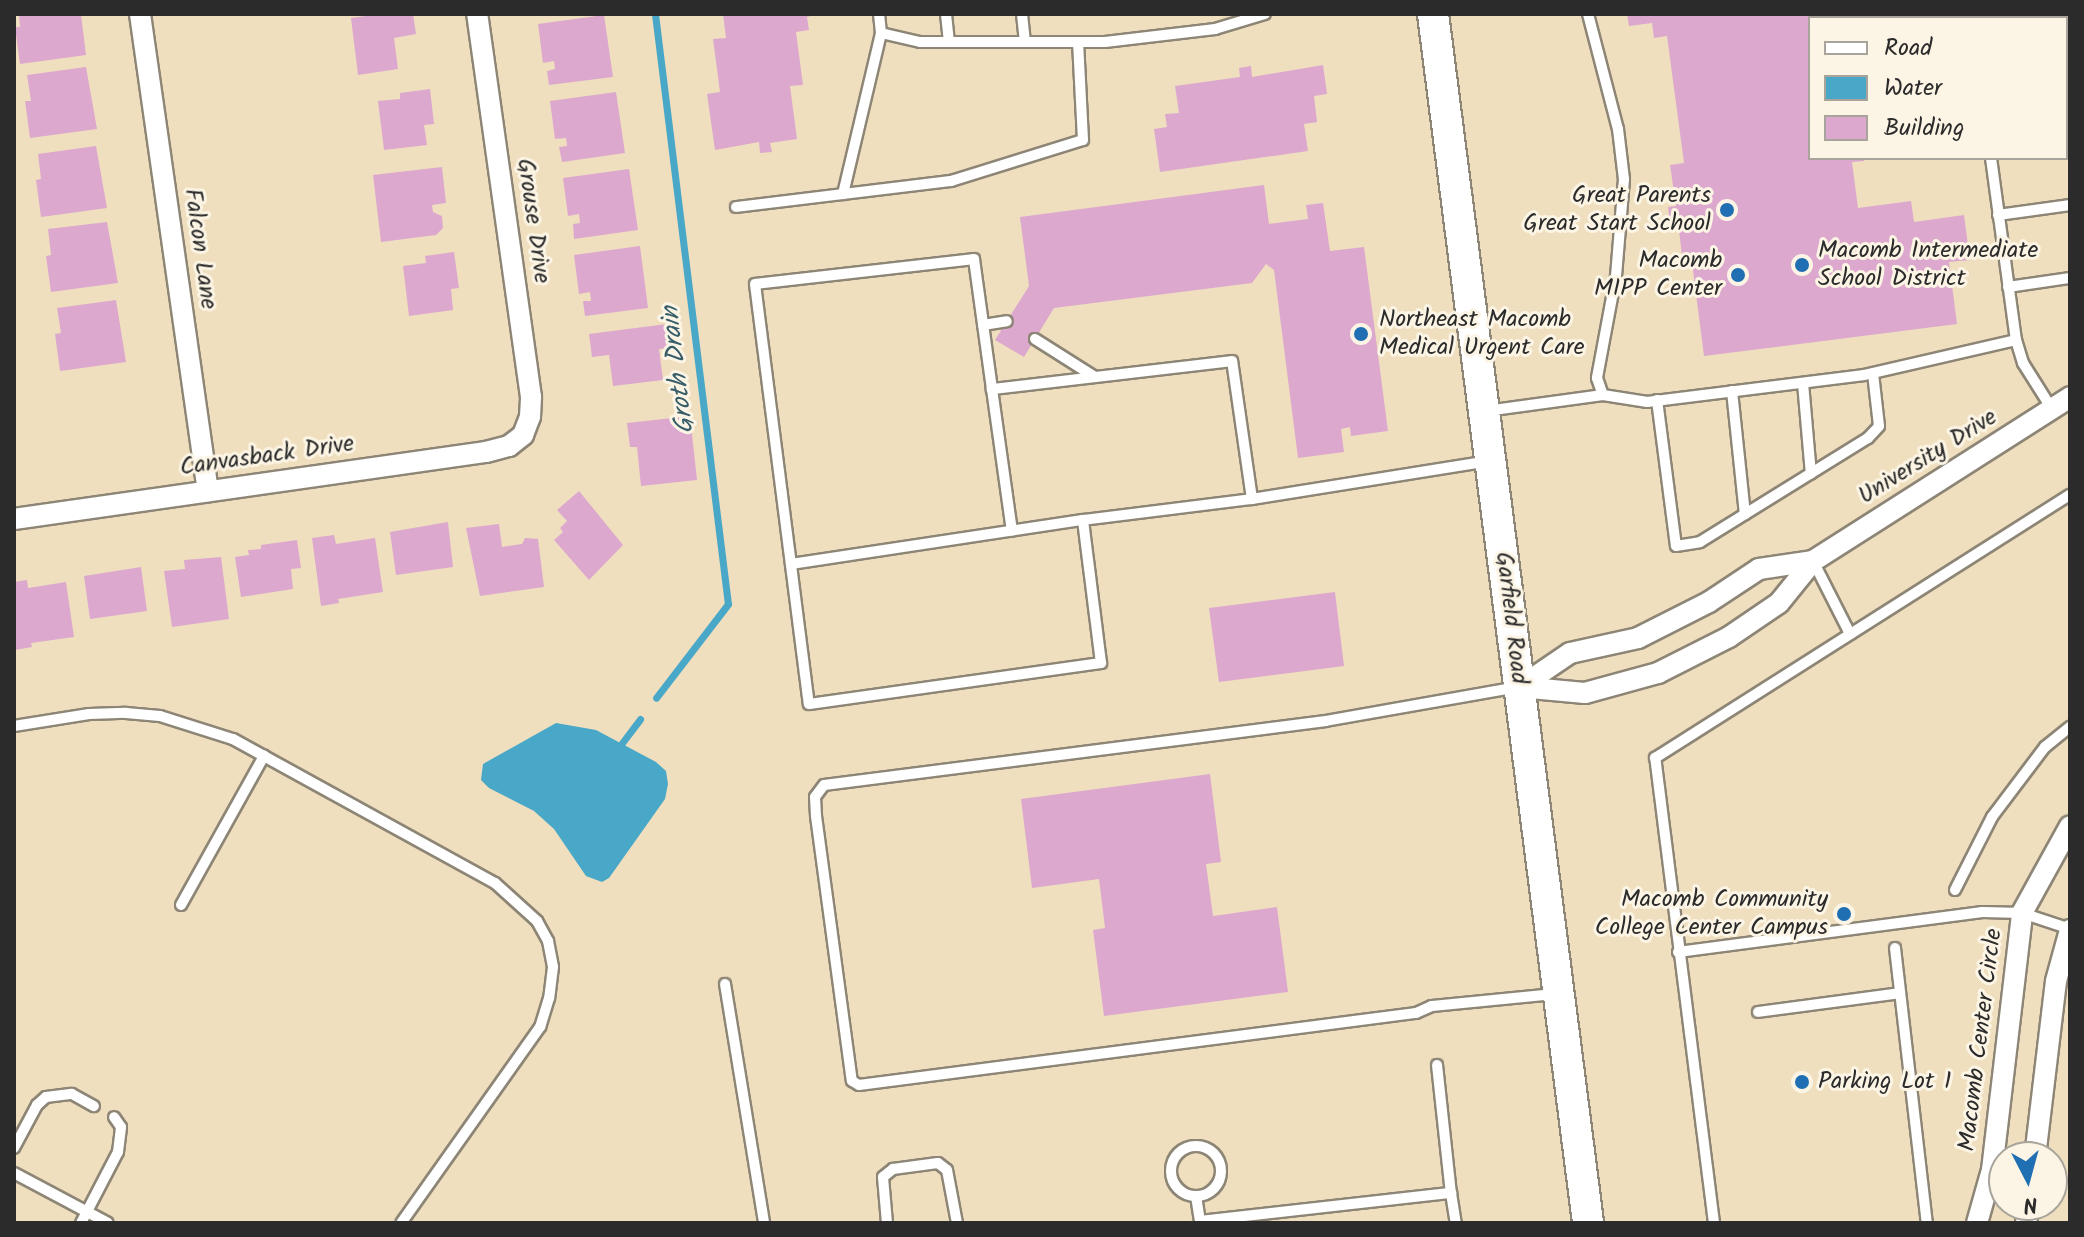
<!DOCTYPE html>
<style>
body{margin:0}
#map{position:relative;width:2084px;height:1237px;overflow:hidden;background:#efdfbf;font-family:Kalam,sans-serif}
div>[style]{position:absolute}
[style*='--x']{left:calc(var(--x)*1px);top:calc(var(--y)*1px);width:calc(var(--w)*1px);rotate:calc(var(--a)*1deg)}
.water>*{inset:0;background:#49a7c7}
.stream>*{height:7px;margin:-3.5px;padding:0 3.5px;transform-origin:3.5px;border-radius:3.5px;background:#49a7c7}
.building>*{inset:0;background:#dda8ce}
.roads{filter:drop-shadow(2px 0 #8d8575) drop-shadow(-2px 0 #8d8575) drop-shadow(0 2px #8d8575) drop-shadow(0 -2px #8d8575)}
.service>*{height:10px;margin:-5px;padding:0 5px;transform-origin:5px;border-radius:5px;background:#fff}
.service>.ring{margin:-5px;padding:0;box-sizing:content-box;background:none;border:10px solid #fff;border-radius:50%}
.minor>*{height:20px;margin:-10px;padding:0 10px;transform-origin:10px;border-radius:10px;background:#fff}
.secondary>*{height:30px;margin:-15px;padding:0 15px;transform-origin:15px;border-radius:15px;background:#fff}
.dots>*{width:22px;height:22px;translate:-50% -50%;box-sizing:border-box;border:4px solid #fcf5e5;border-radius:50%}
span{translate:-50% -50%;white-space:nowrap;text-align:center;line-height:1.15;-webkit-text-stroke:6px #fcf5e5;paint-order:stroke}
.poi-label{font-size:24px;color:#2b2b2b}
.right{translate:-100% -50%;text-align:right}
.left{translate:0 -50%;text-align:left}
.street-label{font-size:24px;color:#2b2b2b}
.water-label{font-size:26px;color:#375d69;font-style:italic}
.frame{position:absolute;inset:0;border:16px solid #2b2b2b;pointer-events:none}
.legend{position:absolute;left:1808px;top:16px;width:260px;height:144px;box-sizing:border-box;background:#fcf5e5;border:2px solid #a8a49b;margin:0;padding:10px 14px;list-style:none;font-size:24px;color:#2b2b2b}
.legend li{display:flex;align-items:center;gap:16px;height:40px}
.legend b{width:40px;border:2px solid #a8a49b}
.north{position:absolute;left:1988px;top:1141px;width:80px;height:80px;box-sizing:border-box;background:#fcf5e5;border:2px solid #a8a49b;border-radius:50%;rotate:174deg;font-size:22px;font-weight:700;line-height:32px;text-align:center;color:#2b2b2b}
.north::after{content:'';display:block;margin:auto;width:28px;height:36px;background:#1f6fb2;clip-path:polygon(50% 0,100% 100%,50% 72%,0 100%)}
</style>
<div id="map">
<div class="water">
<div style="clip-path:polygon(556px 723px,596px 730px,656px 762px,666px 771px,668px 784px,665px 799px,609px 878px,602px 882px,586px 876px,554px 829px,534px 811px,489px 788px,481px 780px,483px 764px)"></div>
</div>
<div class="stream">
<div style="--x:655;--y:14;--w:594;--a:82.95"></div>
<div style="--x:728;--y:604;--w:118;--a:127.5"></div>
<div style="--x:622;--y:743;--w:30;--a:-53"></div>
</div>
<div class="building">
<div style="clip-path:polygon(19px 14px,81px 14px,86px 55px,20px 64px,15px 27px,20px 27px)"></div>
<div style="clip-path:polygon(381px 14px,413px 14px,416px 34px,394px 38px,398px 69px,358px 75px,351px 18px)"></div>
<div style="clip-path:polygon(723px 14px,818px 14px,807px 17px,809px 30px,796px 32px,803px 85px,790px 86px,797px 139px,770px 143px,772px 152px,760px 153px,759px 142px,715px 150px,707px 94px,720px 92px,713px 39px,726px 38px)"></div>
<div style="clip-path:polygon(1627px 14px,1920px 14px,1921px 18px,1810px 18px,1810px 158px,1864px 158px,1864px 161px,1852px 162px,1858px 208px,1911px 201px,1914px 222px,1964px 215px,1970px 260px,1949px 262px,1957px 324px,1704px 356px,1691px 255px,1682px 256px,1679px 230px,1671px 231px,1668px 207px,1676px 206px,1670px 165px,1684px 163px,1667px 36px,1654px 38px,1652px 23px,1629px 26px)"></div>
<div style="clip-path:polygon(604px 15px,613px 77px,549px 85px,547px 71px,555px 69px,554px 61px,543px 63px,538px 24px)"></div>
<div style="clip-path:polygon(2066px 49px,2070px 49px,2070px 86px,2066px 87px)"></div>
<div style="clip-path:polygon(1323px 65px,1327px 94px,1314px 96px,1317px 122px,1304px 124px,1308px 151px,1160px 172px,1154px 129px,1167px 127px,1165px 114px,1179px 113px,1175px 86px,1240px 77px,1239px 68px,1251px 66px,1252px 77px)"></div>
<div style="clip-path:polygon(86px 67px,97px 129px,30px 138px,25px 101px,31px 101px,27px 75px)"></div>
<div style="clip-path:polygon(430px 89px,434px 124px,424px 125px,427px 145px,384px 150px,378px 101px,400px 99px,400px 93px)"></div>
<div style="clip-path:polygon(616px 92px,625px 153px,562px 162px,559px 147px,567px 146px,566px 138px,555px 139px,550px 101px)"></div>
<div style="clip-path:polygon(96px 146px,107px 208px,41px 217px,36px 180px,41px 179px,38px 154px)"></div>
<div style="clip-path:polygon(442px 167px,446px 203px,432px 205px,433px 212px,442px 216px,443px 228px,436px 235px,381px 242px,373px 175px)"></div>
<div style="clip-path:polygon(629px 169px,638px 230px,574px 239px,573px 224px,580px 223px,579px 214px,568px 216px,563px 178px)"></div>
<div style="clip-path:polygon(1264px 185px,1269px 224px,1308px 219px,1306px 205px,1323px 203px,1330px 251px,1364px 247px,1388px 431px,1351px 436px,1350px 427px,1341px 429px,1344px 452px,1298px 458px,1274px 270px,1266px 264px,1252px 283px,1054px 308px,1024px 357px,995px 340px,1029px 286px,1020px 217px)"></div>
<div style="clip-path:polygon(107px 222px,118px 283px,51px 292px,46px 256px,51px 255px,48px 229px)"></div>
<div style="clip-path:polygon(640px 246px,648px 308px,585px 316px,583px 301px,591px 301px,590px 292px,579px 294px,574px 255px)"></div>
<div style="clip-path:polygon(454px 252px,459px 288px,451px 289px,453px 310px,409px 316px,403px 266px,426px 263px,425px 256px)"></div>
<div style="clip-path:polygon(116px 300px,126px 362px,60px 371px,55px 334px,61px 333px,57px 308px)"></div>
<div style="clip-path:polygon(667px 324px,670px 348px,659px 349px,663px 380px,613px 386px,609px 355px,592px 357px,589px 334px)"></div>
<div style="clip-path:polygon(690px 416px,697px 480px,641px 486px,637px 447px,630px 447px,627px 423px)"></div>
<div style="clip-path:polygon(579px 491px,623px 545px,589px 580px,554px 540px,563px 532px,560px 528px,567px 521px,557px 510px)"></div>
<div style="clip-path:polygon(448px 522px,453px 567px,396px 575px,390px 532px)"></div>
<div style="clip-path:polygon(499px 524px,502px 547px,522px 544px,525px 538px,538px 539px,544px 587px,480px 596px,466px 528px)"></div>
<div style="clip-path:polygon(334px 535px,336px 544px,375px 538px,383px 592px,338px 599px,339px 603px,321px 606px,312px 538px)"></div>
<div style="clip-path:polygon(297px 540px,301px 568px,291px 569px,293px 589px,241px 597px,235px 557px,249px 555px,248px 550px,261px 549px,261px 545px)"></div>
<div style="clip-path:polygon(221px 557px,229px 619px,172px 627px,164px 571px,185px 569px,184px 560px)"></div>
<div style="clip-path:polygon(141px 567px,147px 611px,90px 619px,84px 576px)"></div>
<div style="clip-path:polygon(27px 580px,28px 588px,66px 582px,74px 637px,31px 643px,32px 647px,15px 650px,14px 582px)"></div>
<div style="clip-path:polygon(1335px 592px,1344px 666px,1219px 682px,1209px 608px)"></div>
<div style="clip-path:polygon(1210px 774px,1221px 862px,1206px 864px,1213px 916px,1277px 907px,1288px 992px,1104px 1016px,1093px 930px,1105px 928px,1099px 879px,1032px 888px,1021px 799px)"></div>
</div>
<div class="roads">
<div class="service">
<div style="--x:879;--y:14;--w:19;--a:84"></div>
<div style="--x:881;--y:33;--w:40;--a:13"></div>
<div style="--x:920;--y:42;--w:185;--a:0"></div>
<div style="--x:1105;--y:42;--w:111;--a:-6.7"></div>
<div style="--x:1215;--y:29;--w:52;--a:-16.7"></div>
<div style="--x:946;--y:14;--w:28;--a:84"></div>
<div style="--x:1022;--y:14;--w:28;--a:84"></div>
<div style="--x:1588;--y:14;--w:119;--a:75.4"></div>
<div style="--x:1618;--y:129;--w:50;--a:83.2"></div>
<div style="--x:1624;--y:179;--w:97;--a:94.7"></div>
<div style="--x:1616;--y:276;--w:104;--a:100.6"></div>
<div style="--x:1597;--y:378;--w:18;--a:71"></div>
<div style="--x:1603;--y:395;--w:45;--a:9"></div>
<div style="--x:1647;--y:402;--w:219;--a:-7.1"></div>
<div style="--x:1864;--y:375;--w:156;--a:-13"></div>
<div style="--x:1974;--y:14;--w:4;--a:90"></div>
<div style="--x:2066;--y:135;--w:4;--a:-14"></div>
<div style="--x:1991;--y:158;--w:184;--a:82.2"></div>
<div style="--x:2016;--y:340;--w:24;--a:73"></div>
<div style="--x:2023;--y:363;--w:54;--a:57.8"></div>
<div style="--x:843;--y:194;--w:165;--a:-76.7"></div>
<div style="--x:736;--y:207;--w:217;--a:-6.9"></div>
<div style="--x:951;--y:181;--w:138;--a:-17.3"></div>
<div style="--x:1083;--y:140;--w:98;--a:-92.9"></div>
<div style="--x:1998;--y:215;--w:73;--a:-7.9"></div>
<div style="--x:2008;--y:287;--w:63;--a:-8.3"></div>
<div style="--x:983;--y:325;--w:24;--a:-9"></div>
<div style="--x:1035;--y:339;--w:71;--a:32.3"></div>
<div style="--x:1803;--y:383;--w:91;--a:85"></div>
<div style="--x:992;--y:389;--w:143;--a:82"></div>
<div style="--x:1732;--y:391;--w:124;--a:84"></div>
<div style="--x:1657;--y:400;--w:147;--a:82.6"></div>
<div style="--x:1676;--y:546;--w:24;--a:-9"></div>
<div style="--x:1700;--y:542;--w:198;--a:-31.8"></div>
<div style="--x:1868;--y:438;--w:16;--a:-47"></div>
<div style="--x:1879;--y:426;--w:53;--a:-96.5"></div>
<div style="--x:1486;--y:411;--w:118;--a:-7.8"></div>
<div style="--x:1252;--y:499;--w:139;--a:-98.2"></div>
<div style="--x:1232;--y:361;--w:242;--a:173.3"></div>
<div style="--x:992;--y:389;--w:131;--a:-97.9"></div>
<div style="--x:974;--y:259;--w:220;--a:173.5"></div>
<div style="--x:755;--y:284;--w:423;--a:82.7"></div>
<div style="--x:809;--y:704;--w:295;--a:-8"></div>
<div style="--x:1101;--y:663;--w:144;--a:-97.2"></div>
<div style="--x:1083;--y:520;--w:170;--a:-7.1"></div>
<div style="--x:1252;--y:499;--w:240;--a:-9.1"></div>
<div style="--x:1813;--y:561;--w:82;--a:63.1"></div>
<div style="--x:791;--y:564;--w:295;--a:-8.6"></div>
<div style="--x:1518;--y:687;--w:195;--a:170"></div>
<div style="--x:1326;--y:721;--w:506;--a:172.73"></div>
<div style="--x:824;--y:785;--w:15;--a:127"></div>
<div style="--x:815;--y:797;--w:19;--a:87"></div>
<div style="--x:816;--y:816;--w:267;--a:82.3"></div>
<div style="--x:852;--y:1081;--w:8;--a:30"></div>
<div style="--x:859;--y:1085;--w:562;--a:-7.37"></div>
<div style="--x:1416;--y:1013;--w:17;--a:-24"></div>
<div style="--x:1432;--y:1006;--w:123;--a:-5.6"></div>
<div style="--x:14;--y:726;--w:76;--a:-9.1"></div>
<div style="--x:89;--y:714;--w:37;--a:-2"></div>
<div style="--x:126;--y:713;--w:34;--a:5"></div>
<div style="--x:160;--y:716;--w:77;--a:17.5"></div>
<div style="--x:233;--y:739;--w:299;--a:28.8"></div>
<div style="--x:495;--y:883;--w:57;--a:42.1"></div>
<div style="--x:537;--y:921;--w:23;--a:61"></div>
<div style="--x:548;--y:941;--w:26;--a:79"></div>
<div style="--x:553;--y:967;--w:31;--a:97"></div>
<div style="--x:549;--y:998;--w:30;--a:107"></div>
<div style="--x:540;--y:1027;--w:240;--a:125.3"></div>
<div style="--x:1955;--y:890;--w:82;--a:-63.1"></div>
<div style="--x:1992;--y:817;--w:88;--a:-52.9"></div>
<div style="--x:2045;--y:747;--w:32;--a:-39"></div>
<div style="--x:181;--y:905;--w:171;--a:-60.9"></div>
<div style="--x:1895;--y:948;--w:277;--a:83.4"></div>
<div style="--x:1678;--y:952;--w:307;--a:-7.5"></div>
<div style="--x:1982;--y:912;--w:40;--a:1.4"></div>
<div style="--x:2022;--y:913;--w:51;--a:18.4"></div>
<div style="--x:725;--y:984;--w:242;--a:80.7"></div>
<div style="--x:1758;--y:1012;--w:143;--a:-7.6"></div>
<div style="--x:1437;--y:1065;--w:129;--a:83.8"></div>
<div class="ring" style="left:1171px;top:1146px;width:40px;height:40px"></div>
<div style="--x:14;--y:1148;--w:49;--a:-61.9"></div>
<div style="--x:37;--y:1105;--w:12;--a:-42"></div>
<div style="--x:46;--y:1097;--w:26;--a:-7"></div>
<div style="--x:72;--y:1094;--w:25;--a:29"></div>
<div style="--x:14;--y:1173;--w:106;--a:28"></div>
<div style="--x:1196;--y:1196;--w:25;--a:81"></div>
<div style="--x:1200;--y:1221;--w:253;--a:-6.4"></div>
<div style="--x:1451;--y:1193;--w:30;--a:81"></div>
<div style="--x:81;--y:1223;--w:80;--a:-62.5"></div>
<div style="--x:118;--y:1152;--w:25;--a:-83"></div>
<div style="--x:121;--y:1127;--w:12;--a:-125"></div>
<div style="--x:887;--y:1223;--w:46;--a:-95"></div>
<div style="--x:883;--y:1177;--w:13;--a:-39"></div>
<div style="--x:893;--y:1169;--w:45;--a:-7.6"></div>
<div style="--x:938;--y:1163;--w:11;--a:38"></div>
<div style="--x:947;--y:1170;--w:54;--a:79.3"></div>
<div style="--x:1714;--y:1223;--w:469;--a:-97.2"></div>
<div style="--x:1655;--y:758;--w:491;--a:-32.4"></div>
</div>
<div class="minor">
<div style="--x:140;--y:14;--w:482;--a:81.9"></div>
<div style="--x:14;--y:519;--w:477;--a:-8.1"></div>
<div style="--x:486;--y:452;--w:24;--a:-15"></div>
<div style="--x:509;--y:446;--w:18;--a:-38"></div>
<div style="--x:523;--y:435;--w:19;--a:-69"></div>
<div style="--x:530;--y:417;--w:20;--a:-87"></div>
<div style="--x:531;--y:397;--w:387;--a:-98"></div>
<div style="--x:1520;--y:687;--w:65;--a:5.3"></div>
<div style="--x:1585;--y:693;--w:76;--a:-15.3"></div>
<div style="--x:1658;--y:673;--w:80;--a:-26.9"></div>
<div style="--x:1729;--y:637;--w:60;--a:-34.2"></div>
<div style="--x:1779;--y:603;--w:54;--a:-51"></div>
<div style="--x:1813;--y:561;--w:305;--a:-32.5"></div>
<div style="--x:1520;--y:687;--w:60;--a:-34.2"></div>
<div style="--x:1570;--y:653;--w:70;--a:-12.4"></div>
<div style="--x:1638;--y:638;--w:80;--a:-26.9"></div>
<div style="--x:1709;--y:602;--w:60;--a:-33.4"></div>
<div style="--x:1759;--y:569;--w:55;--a:-8.4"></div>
<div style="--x:2035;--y:1157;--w:177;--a:-83.2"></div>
<div style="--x:2056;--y:981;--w:53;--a:-74.6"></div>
<div style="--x:1977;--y:1223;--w:55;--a:-74.2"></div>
<div style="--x:1992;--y:1170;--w:259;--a:-83.3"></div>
<div style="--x:2022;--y:913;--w:99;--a:-61.1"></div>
<div style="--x:2026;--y:1223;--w:18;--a:-81"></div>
</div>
<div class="secondary">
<div style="--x:1433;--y:14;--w:1219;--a:82.69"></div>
</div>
</div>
<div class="dots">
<div style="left:1727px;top:210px;background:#1f6fb2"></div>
<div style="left:1802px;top:265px;background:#1f6fb2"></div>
<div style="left:1738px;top:275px;background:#1f6fb2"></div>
<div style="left:1361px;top:334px;background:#1f6fb2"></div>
<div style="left:1844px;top:914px;background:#1f6fb2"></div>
<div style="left:1802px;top:1082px;background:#1f6fb2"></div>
</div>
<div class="poi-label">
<span class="right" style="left:1711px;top:210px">Great Parents<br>Great Start School</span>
<span class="left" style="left:1818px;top:265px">Macomb Intermediate<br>School District</span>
<span class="right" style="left:1722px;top:275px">Macomb<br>MIPP Center</span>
<span class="left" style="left:1379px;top:334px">Northeast Macomb<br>Medical Urgent Care</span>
<span class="right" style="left:1828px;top:914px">Macomb Community<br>College Center Campus</span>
<span class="left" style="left:1818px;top:1082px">Parking Lot 1</span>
</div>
<div class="street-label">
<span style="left:533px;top:221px;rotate:82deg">Grouse Drive</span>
<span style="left:200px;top:249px;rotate:82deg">Falcon Lane</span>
<span style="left:267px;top:456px;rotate:-8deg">Canvasback Drive</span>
<span style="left:1928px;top:457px;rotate:-32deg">University Drive</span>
<span style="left:1511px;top:618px;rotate:83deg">Garfield Road</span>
<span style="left:1981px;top:1040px;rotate:-83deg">Macomb Center Circle</span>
</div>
<div class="water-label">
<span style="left:679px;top:370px;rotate:-97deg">Groth Drain</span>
</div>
<div class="frame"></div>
<ul class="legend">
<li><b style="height:10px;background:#fff"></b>Road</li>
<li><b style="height:22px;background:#49a7c7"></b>Water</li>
<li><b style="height:22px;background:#dda8ce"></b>Building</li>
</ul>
<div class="north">N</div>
</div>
